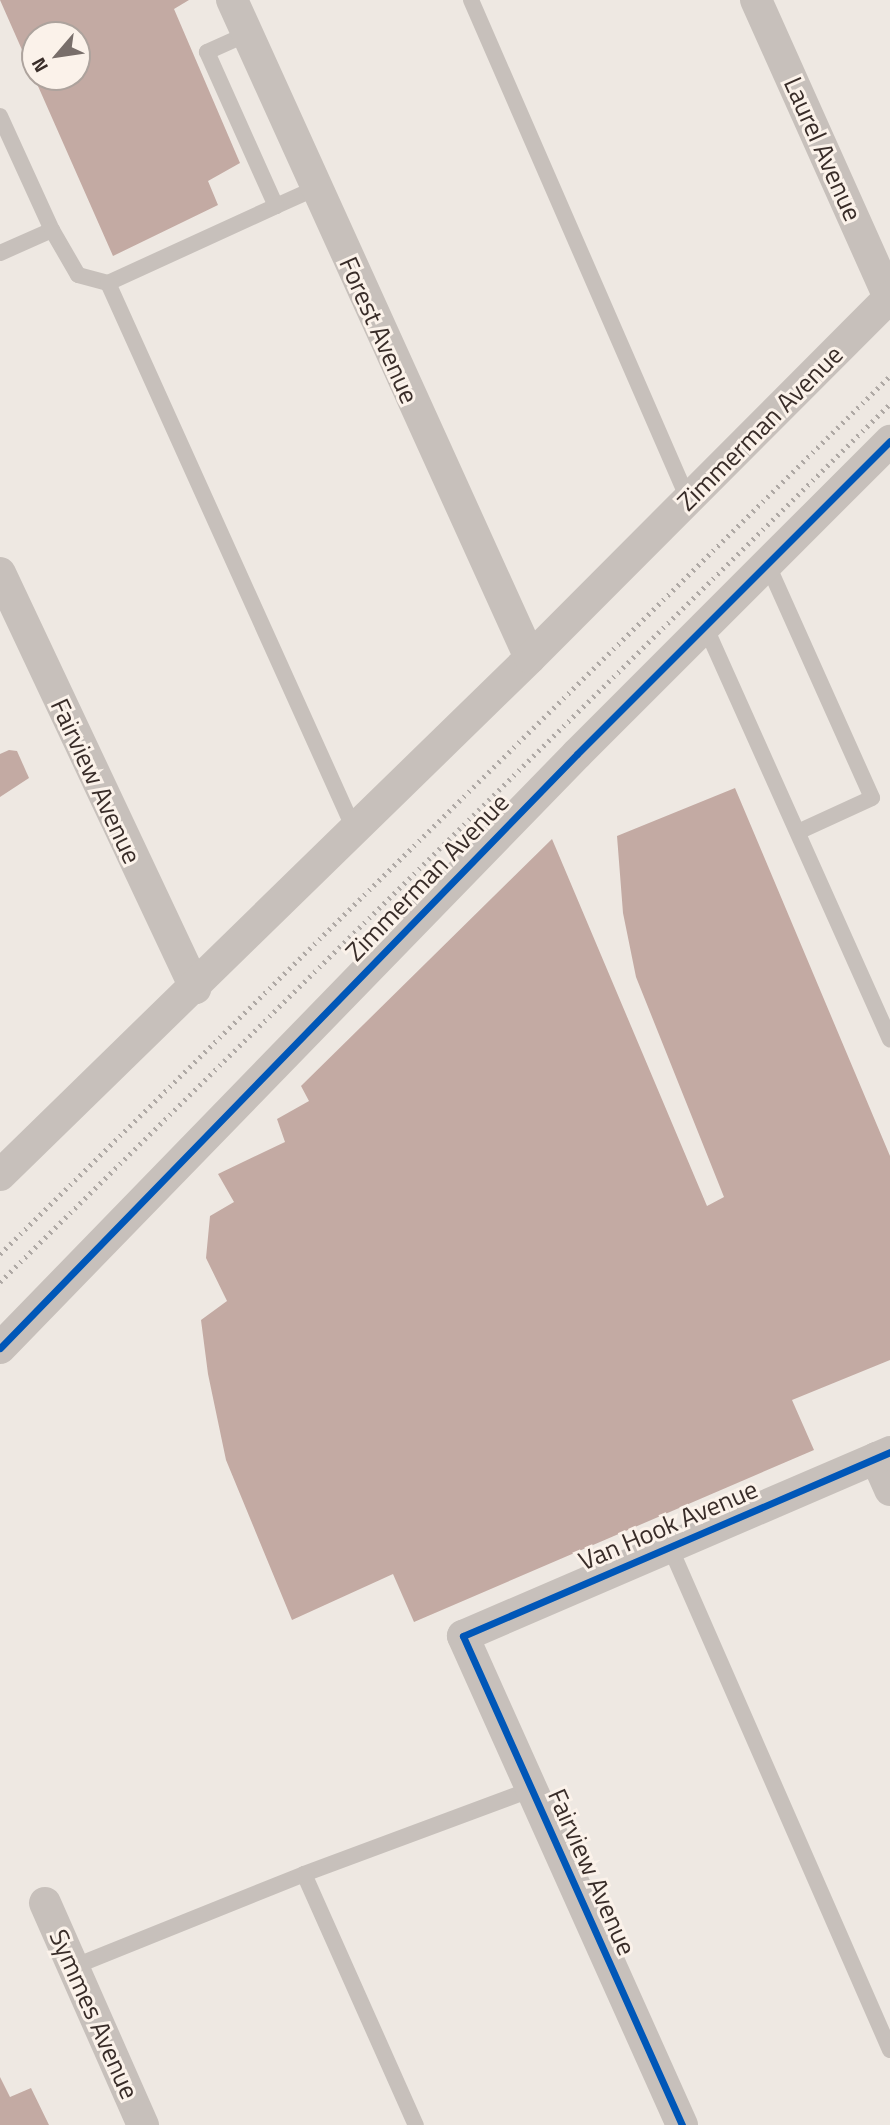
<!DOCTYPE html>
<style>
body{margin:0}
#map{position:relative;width:890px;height:2125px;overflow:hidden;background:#eee8e2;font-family:"Titillium Web",sans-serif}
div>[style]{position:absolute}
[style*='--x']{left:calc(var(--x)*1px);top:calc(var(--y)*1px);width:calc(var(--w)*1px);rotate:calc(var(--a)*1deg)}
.building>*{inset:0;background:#c3aaa3}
.service>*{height:16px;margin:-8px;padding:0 8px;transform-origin:8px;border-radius:8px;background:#c7c0bb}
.minor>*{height:32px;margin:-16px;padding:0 16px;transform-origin:16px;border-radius:16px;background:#c7c0bb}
.rail>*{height:5px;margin-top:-2.5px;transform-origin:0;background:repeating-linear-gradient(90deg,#afa9a5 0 2px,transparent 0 7px)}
.cycleway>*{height:7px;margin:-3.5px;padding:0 3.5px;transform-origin:3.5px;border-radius:3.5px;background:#0057b8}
span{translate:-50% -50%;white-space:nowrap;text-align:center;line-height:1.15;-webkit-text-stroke:6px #fbf2ea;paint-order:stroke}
.street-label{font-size:26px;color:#392d29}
.north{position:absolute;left:21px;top:21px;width:70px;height:70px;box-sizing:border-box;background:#fbf2ea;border:2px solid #ada39d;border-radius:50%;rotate:241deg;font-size:19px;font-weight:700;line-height:28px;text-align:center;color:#392d29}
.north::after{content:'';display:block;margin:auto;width:24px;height:32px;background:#786e6a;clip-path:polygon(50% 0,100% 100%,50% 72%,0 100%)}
</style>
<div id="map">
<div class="building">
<div style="clip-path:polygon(evenodd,0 0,189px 0,174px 9px,240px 163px,208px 181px,218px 205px,113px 256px,0 0,35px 35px,77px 35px,77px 77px,35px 77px,35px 35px)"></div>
<div style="clip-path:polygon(9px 750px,17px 751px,29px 778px,0 797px,0 754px)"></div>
<div style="clip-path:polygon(735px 788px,890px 1156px,890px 1360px,792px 1400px,814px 1450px,414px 1622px,393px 1574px,292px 1620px,226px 1460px,208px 1374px,201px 1320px,227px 1301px,206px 1258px,210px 1216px,234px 1202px,218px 1174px,285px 1142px,277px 1119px,309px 1101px,301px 1086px,552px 839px,707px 1206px,724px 1197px,636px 977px,623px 913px,617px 836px)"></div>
<div style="clip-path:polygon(0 2077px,10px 2097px,31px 2088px,49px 2125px,0 2125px)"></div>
</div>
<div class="service">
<div style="--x:471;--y:0;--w:544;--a:66.5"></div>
<div style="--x:247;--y:34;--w:44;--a:155.8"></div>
<div style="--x:207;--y:52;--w:169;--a:65.9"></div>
<div style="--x:276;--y:206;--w:44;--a:-24.2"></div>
<div style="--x:0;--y:116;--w:125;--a:65.5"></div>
<div style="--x:52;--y:230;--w:57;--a:156.1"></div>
<div style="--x:52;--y:230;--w:52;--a:60"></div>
<div style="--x:78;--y:275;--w:31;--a:15"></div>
<div style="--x:108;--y:283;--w:185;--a:-24.6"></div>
<div style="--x:108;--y:283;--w:601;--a:65.74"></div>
<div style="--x:767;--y:563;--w:257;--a:65.9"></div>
<div style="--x:872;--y:798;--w:81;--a:155.3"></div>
<div style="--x:705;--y:626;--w:453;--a:65.9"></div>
<div style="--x:670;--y:1547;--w:549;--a:66.38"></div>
<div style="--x:304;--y:1874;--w:275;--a:66"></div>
<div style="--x:73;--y:1967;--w:249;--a:-21.9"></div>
<div style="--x:304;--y:1874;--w:243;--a:-20.4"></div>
</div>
<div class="minor">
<div style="--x:232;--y:0;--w:722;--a:65.63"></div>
<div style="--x:756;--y:0;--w:328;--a:65.9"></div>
<div style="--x:0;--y:573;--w:459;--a:64.8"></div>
<div style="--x:0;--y:1175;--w:740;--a:-44.29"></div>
<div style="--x:530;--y:658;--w:510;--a:-45.08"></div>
<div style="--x:0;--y:1348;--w:828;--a:-45.83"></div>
<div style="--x:577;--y:754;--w:443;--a:-45"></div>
<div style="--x:876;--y:1458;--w:35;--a:66"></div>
<div style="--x:45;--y:1903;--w:243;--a:66.2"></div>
<div style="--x:682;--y:2125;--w:536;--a:-114.13"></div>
<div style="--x:463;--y:1636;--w:465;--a:-23.3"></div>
</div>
<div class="rail">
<div style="--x:0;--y:1254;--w:1250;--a:-44.61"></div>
<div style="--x:0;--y:1282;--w:1250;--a:-44.61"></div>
</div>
<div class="cycleway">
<div style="--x:0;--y:1348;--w:828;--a:-45.83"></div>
<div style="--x:577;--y:754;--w:443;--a:-45"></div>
<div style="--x:682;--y:2125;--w:536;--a:-114.13"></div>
<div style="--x:463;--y:1636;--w:465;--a:-23.3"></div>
</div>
<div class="street-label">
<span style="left:823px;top:149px;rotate:66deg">Laurel Avenue</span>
<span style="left:379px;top:330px;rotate:66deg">Forest Avenue</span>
<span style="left:760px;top:428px;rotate:-45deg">Zimmerman Avenue</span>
<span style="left:96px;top:781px;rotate:65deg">Fairview Avenue</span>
<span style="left:427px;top:877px;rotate:-46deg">Zimmerman Avenue</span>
<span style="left:668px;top:1525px;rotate:-23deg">Van Hook Avenue</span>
<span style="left:592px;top:1872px;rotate:66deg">Fairview Avenue</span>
<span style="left:94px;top:2014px;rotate:66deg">Symmes Avenue</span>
</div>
<div class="north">N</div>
</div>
